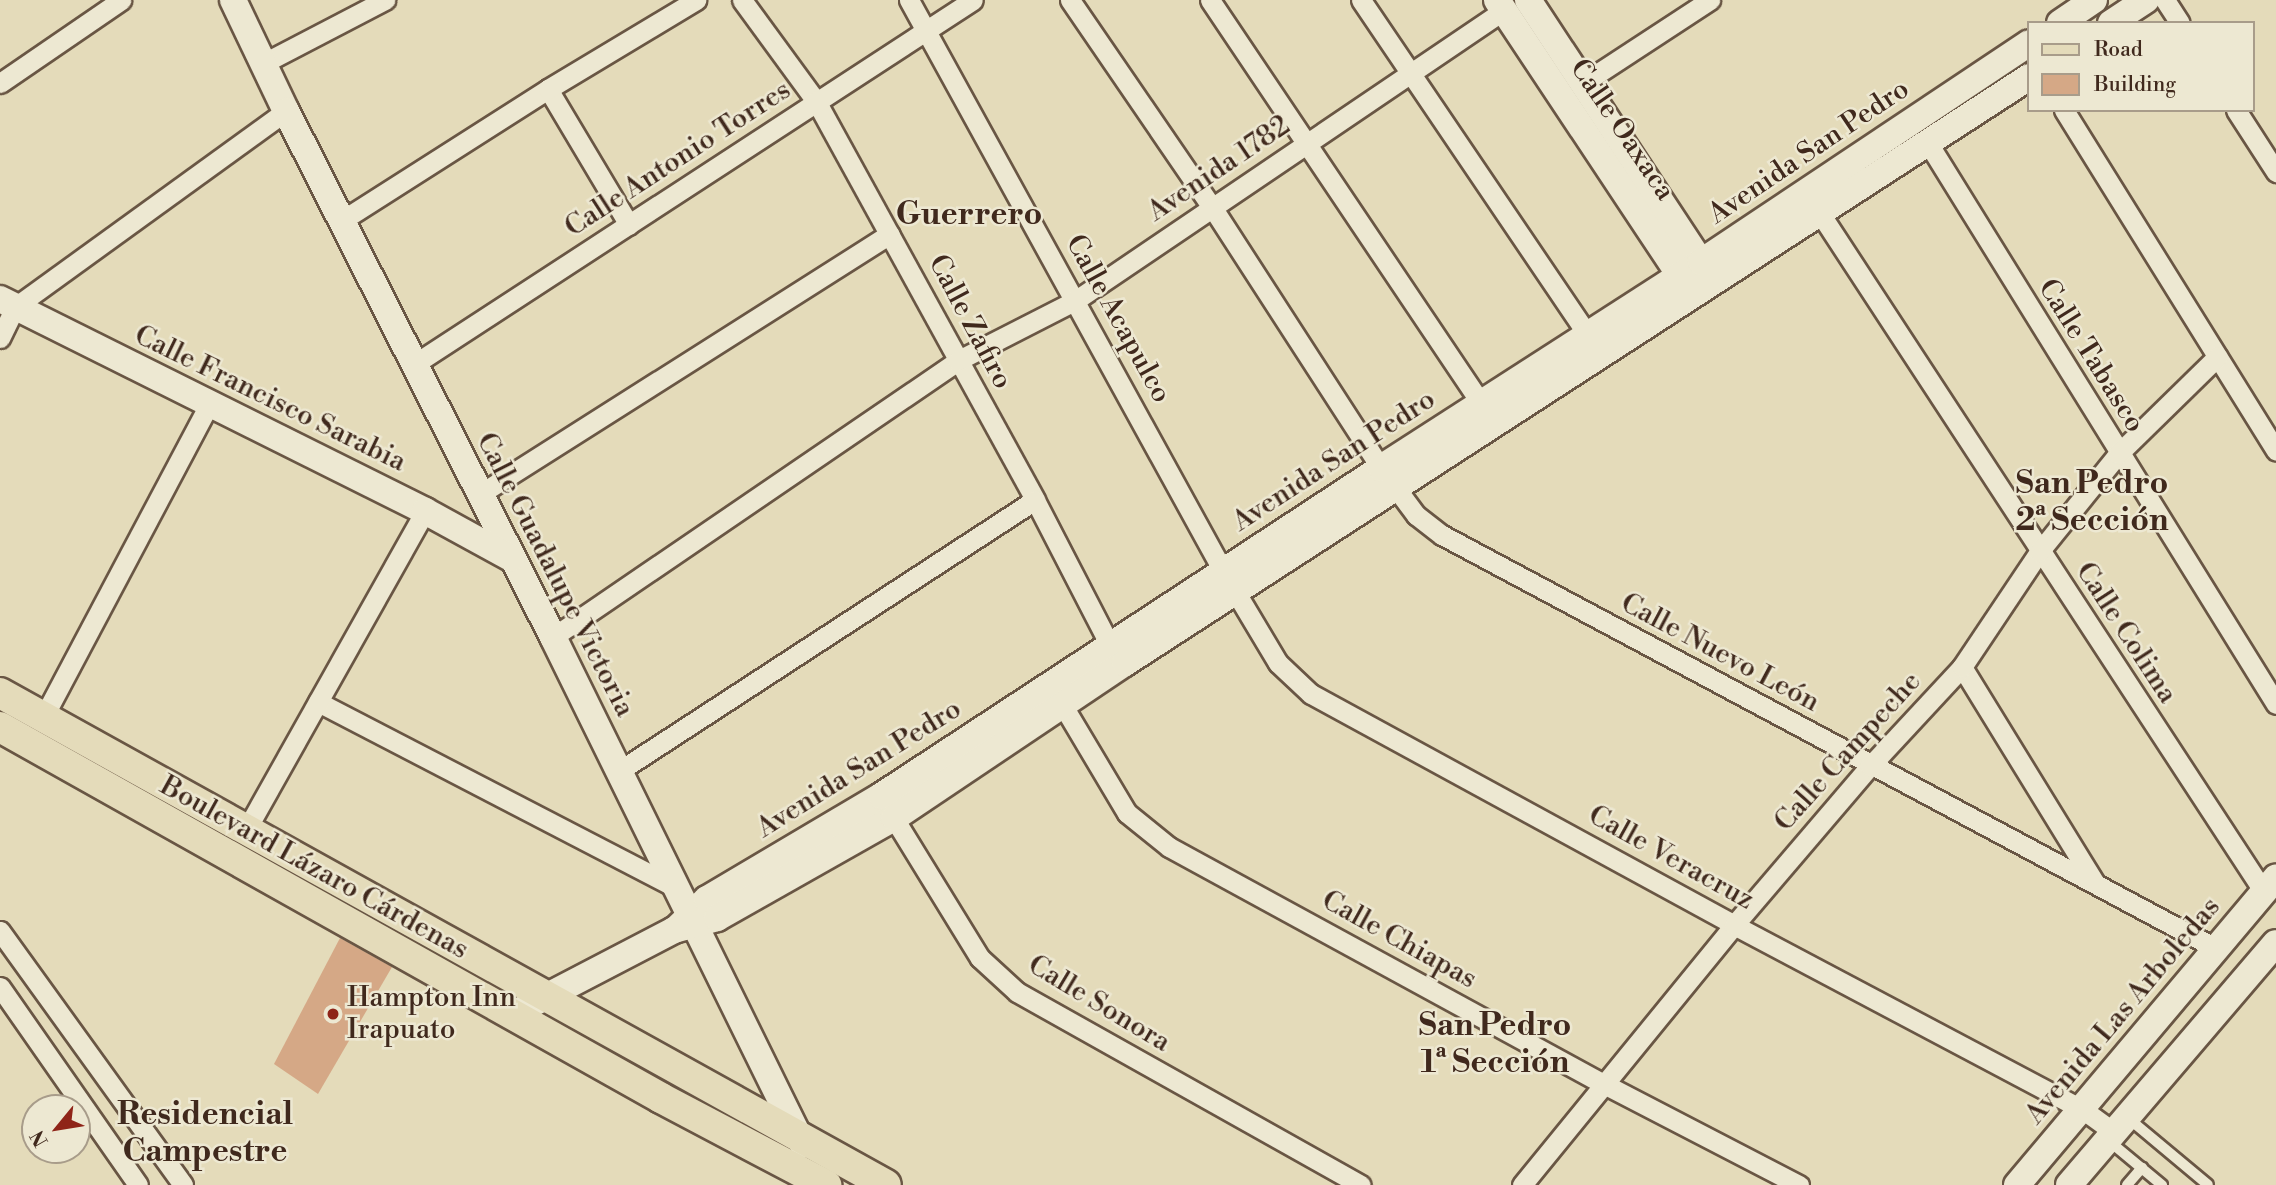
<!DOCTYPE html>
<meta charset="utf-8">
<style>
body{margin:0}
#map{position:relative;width:2276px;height:1185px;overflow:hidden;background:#e4dbba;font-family:"Libre Bodoni",serif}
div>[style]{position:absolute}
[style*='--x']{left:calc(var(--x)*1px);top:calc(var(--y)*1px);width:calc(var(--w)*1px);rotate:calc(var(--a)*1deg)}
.building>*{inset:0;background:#d5a886}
.roads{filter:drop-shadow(2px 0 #695644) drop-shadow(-2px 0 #695644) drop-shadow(0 2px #695644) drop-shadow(0 -2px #695644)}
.lane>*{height:10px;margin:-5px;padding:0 5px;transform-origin:5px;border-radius:5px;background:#ede8d2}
.street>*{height:19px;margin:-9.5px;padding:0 9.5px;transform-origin:9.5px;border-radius:9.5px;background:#ede8d2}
.secondary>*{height:26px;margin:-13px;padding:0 13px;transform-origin:13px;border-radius:13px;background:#ede8d2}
.primary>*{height:30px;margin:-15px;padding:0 15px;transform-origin:15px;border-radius:15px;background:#e4dbba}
.dots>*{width:19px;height:19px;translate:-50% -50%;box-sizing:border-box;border:4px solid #ede8d2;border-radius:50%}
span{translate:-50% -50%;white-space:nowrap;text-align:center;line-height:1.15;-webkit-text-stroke:5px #ede8d2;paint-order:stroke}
.street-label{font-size:28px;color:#40291d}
.poi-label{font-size:28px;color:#40291d}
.left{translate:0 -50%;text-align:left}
.quarter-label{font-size:32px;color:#40291d;font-weight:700}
.legend{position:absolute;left:2027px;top:21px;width:228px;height:91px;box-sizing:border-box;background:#ede8d2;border:2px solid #a89c8a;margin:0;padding:9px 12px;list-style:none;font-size:21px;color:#40291d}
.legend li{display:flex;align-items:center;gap:14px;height:35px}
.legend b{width:35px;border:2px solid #a89c8a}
.north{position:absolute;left:21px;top:1094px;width:70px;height:70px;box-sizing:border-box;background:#ede8d2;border:2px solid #a89c8a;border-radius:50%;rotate:240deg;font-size:19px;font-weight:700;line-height:28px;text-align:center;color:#40291d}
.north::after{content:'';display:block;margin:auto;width:24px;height:32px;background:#8f2418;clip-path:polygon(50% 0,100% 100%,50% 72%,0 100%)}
</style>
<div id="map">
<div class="building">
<div style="clip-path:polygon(340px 938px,392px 967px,318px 1094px,274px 1064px)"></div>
</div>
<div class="roads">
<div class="lane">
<div style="--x:2128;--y:1118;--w:104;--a:39.9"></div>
<div style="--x:2109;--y:1141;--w:69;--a:39.7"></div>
<div style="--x:2127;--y:1185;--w:23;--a:-49"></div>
</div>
<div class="street">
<div style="--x:742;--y:0;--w:125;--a:53.8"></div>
<div style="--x:816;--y:101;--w:455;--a:61.2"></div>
<div style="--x:1035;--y:500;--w:163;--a:62.7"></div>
<div style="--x:909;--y:0;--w:652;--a:61.19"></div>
<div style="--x:1223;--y:571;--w:107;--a:59.1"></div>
<div style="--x:1278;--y:663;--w:45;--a:43.2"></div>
<div style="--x:1311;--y:694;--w:482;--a:28.6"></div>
<div style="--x:1734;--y:925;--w:394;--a:27.9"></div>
<div style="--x:2082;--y:1109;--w:41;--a:36"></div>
<div style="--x:1070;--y:0;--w:251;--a:55.6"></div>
<div style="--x:1212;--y:207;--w:311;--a:57.1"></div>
<div style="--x:1381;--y:468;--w:59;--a:53.3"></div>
<div style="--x:1416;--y:515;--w:33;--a:38"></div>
<div style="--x:1442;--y:535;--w:879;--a:28.11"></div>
<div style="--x:1210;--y:0;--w:486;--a:56.1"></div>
<div style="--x:1361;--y:0;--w:405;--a:55.9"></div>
<div style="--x:2165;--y:0;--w:27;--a:57"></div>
<div style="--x:262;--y:64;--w:139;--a:-27.5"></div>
<div style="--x:0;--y:83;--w:147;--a:-34.4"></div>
<div style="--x:1583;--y:83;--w:152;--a:-33.2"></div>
<div style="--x:548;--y:89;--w:158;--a:59.2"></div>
<div style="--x:2064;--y:110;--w:401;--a:58.1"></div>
<div style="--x:2236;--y:110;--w:74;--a:57.2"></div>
<div style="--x:1928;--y:143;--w:660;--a:58.19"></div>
<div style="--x:1812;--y:201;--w:826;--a:56.81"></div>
<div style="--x:341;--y:221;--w:246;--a:-32.5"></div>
<div style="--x:548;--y:89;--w:173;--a:-31"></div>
<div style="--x:0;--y:338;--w:34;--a:-64"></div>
<div style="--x:15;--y:307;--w:334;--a:-35.9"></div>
<div style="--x:413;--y:365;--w:668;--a:-33.1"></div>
<div style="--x:480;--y:494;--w:485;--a:-32.4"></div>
<div style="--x:553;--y:637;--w:489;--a:-34.3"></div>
<div style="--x:957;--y:361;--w:134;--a:-27.1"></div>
<div style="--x:1076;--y:300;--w:517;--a:-34.12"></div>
<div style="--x:1962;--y:667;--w:254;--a:58.4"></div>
<div style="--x:318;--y:702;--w:400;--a:27.4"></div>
<div style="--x:1062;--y:704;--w:127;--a:59.2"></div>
<div style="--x:1127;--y:813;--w:54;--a:39"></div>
<div style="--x:1169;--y:847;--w:493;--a:28.6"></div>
<div style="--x:1602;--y:1083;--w:222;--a:27.4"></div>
<div style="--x:43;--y:718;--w:355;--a:-62.1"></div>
<div style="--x:619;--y:771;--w:496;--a:-33.1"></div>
<div style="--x:887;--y:807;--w:177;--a:58.4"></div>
<div style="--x:980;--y:958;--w:50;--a:42.6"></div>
<div style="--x:1017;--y:992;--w:394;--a:29.3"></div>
<div style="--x:246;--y:830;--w:366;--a:-60.7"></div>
<div style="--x:0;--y:931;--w:313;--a:54.2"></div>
<div style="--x:0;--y:987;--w:241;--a:55.1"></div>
<div style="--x:1522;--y:1185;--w:335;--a:-50.8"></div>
<div style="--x:1734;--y:925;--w:209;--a:-49.5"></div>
<div style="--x:1870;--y:766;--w:135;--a:-47.1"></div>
<div style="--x:1962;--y:667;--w:138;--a:-56.2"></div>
<div style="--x:2039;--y:552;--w:126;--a:-51.1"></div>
<div style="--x:2118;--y:454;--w:139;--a:-44.4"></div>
</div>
<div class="secondary">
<div style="--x:233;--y:0;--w:123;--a:64.5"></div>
<div style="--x:286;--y:111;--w:590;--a:63.09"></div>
<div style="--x:553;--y:637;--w:566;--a:63.8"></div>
<div style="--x:1497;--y:0;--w:348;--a:56.4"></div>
<div style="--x:1528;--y:0;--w:329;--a:56.6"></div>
<div style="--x:2060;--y:23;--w:41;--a:-34.1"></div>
<div style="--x:2111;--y:23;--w:42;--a:-33.3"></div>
<div style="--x:0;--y:299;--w:475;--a:26.5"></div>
<div style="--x:425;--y:511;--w:98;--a:28.7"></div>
<div style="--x:676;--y:929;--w:43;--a:-44.1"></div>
<div style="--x:707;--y:899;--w:202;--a:-30.6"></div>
<div style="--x:881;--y:796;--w:598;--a:-33.26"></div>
<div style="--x:1381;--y:468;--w:381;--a:-32.8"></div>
<div style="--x:1701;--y:262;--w:394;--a:-33.7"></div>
<div style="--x:511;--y:1015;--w:184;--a:-27.5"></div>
<div style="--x:674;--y:930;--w:45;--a:-15.6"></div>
<div style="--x:717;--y:918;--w:203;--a:-29.5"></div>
<div style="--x:894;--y:818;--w:278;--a:-33.9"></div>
<div style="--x:1125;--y:663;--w:1077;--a:-32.95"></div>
<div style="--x:2017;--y:1185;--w:402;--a:-49.9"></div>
<div style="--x:2069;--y:1185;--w:318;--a:-49.5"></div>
</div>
<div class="primary">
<div style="--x:0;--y:693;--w:1013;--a:29.04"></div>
<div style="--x:0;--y:727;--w:758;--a:29.3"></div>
<div style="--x:661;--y:1098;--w:187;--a:27.8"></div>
</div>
</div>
<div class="dots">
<div style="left:333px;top:1014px;background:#8f2418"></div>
</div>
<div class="street-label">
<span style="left:1622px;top:130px;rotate:56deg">Calle Oaxaca</span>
<span style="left:1809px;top:152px;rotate:-34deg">Avenida San Pedro</span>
<span style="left:678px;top:159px;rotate:-33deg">Calle Antonio Torres</span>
<span style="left:1219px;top:169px;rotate:-34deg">Avenida 1782</span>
<span style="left:1118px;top:319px;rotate:61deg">Calle Acapulco</span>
<span style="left:970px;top:322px;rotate:62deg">Calle Zafiro</span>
<span style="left:2091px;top:356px;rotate:58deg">Calle Tabasco</span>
<span style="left:270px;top:399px;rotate:26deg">Calle Francisco Sarabia</span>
<span style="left:1334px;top:461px;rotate:-33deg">Avenida San Pedro</span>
<span style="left:555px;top:575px;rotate:63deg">Calle Guadalupe Victoria</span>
<span style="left:2126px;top:633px;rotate:57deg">Calle Colima</span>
<span style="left:1720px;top:653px;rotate:28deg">Calle Nuevo León</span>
<span style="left:1848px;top:752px;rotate:-48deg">Calle Campeche</span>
<span style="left:859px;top:769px;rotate:-32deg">Avenida San Pedro</span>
<span style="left:1671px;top:858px;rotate:29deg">Calle Veracruz</span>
<span style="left:314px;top:868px;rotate:29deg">Boulevard Lázaro Cárdenas</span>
<span style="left:1399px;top:940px;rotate:29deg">Calle Chiapas</span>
<span style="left:1099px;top:1004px;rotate:31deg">Calle Sonora</span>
<span style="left:2123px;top:1011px;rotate:-50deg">Avenida Las Arboledas</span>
</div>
<div class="poi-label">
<span class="left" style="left:347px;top:1014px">Hampton Inn<br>Irapuato</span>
</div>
<div class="quarter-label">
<span style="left:969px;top:214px">Guerrero</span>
<span style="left:2092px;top:502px">San Pedro<br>2ª Sección</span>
<span style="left:1495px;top:1044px">San Pedro<br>1ª Sección</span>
<span style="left:205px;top:1133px">Residencial<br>Campestre</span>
</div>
<ul class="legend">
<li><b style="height:9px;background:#e4dbba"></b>Road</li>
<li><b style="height:19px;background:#d5a886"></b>Building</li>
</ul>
<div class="north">N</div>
</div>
